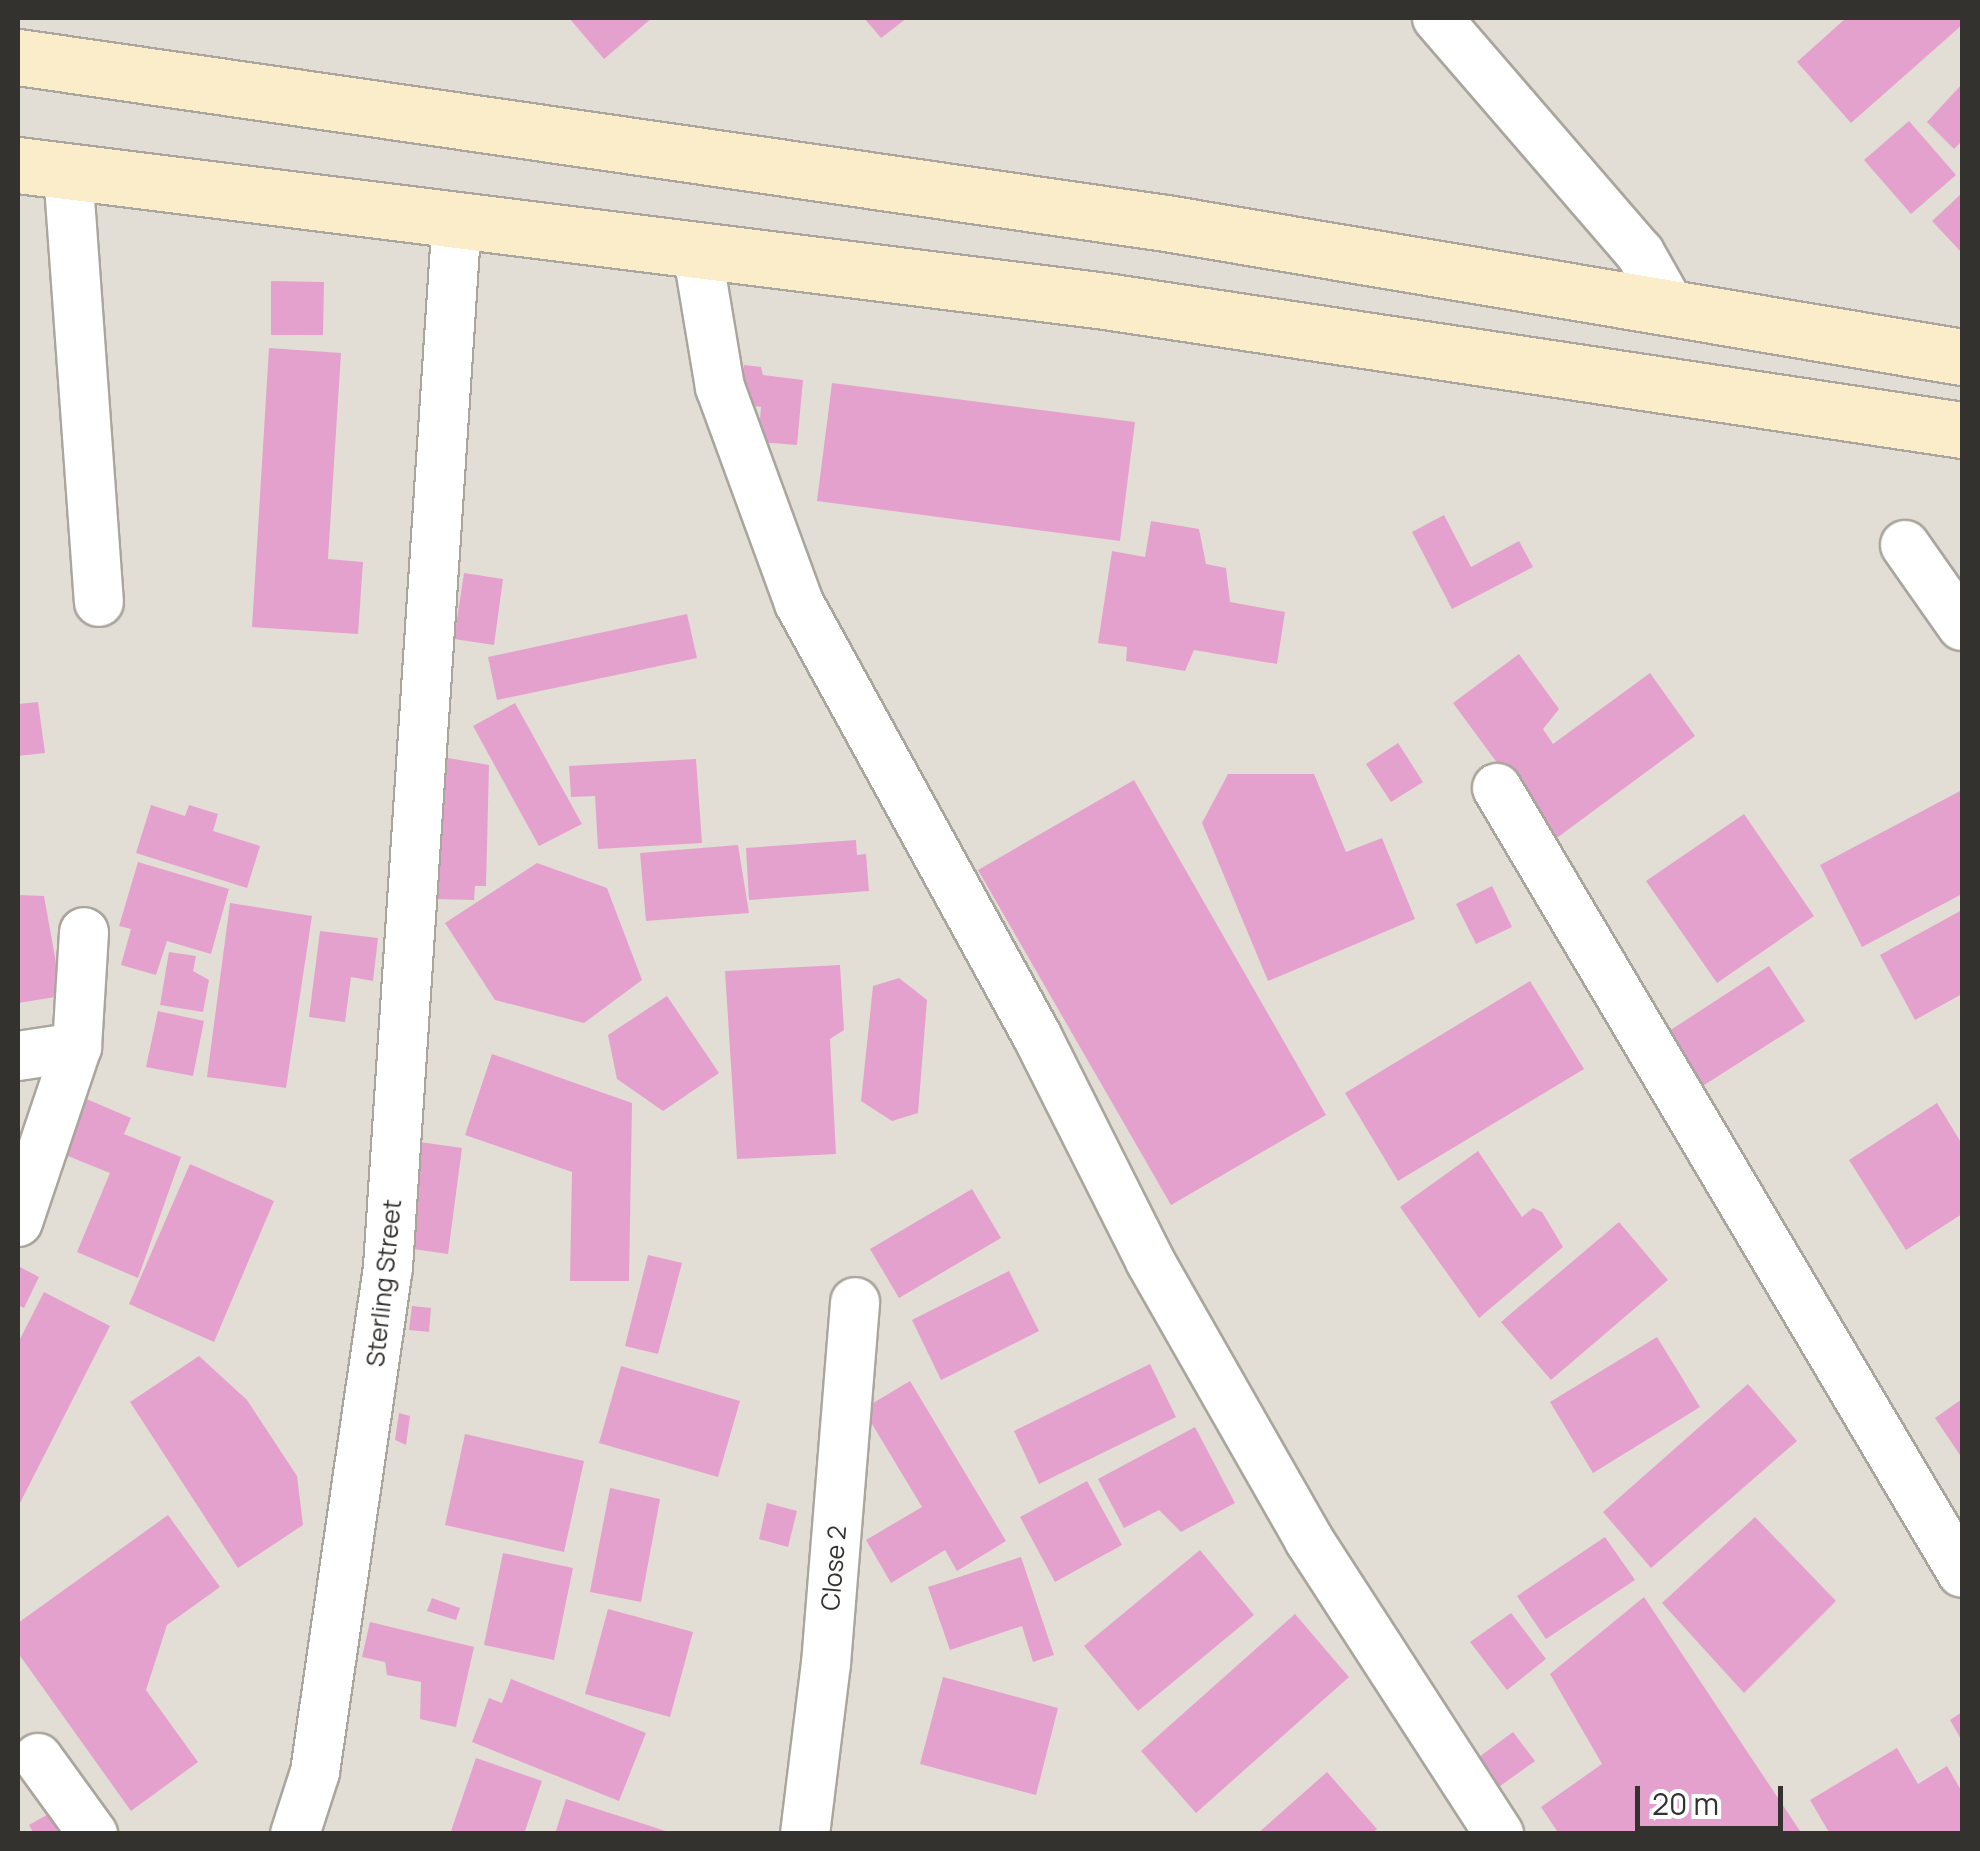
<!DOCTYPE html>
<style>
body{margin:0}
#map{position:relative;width:1980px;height:1851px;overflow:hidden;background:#e2ded5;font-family:Manrope,sans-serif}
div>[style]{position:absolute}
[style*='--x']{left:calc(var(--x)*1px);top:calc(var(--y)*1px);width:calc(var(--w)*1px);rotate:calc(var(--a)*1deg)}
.building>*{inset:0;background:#e5a1cd}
.roads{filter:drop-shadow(2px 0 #aaa59d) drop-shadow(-2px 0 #aaa59d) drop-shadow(0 2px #aaa59d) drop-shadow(0 -2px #aaa59d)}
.street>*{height:48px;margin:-24px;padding:0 24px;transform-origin:24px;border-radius:24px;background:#fff}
.secondary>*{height:55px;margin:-27.5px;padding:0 27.5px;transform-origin:27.5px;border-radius:27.5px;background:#fbecca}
span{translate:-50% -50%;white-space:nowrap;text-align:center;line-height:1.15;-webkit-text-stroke:9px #fff;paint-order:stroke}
.street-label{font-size:25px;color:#34322f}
.frame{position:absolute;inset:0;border:20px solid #34322f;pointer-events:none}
.scale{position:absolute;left:1635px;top:1786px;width:148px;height:45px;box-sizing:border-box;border:5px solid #34322f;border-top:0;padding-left:12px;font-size:30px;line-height:35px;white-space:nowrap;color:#34322f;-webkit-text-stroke:8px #fff;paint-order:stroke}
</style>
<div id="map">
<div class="building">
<div style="clip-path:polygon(569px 18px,652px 18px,604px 59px)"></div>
<div style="clip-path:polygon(864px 18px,907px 18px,881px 38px)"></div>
<div style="clip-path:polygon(1846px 18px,1962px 18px,1962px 25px,1851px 123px,1797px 62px)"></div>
<div style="clip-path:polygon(1962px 84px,1962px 141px,1954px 149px,1927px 122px)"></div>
<div style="clip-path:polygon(1909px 121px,1956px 175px,1911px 214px,1864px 160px)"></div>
<div style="clip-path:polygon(1962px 193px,1962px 253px,1932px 221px)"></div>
<div style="clip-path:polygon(271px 281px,324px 282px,323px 335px,271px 335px)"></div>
<div style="clip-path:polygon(269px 348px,341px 353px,328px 559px,363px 562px,358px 634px,252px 627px)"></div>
<div style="clip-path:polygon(744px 365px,761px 367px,763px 375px,803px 380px,797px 445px,758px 442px,761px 407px,741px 404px)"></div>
<div style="clip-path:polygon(832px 383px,1135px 422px,1120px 541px,817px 501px)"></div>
<div style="clip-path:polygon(1444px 515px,1471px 567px,1519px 541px,1533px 567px,1452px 609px,1412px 532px)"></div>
<div style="clip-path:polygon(1151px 521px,1199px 529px,1206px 564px,1226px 568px,1230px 602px,1285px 612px,1277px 664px,1194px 650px,1185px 671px,1126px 661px,1127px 647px,1098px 643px,1112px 551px,1145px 557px)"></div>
<div style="clip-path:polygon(464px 573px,503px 579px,494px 645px,454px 639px)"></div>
<div style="clip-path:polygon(687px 614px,697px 658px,497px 700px,488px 657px)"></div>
<div style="clip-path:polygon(1519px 654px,1559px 709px,1543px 729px,1553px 744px,1650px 673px,1695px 736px,1554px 840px,1453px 703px)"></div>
<div style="clip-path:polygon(38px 702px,45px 753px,18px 756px,18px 704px)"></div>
<div style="clip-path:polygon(515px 703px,582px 824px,539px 846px,473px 726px)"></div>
<div style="clip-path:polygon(1398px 743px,1423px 782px,1391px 802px,1366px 764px)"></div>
<div style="clip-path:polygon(442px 757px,489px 765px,486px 886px,475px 886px,474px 900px,431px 899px)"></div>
<div style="clip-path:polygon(696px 759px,702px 843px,598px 849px,595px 796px,571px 797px,569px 766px)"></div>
<div style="clip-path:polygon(1228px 774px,1314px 774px,1346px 852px,1382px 838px,1415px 919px,1268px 981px,1202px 823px)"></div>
<div style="clip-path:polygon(1134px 780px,1326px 1115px,1171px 1205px,978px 870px)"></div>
<div style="clip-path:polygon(1962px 790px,1962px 894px,1862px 947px,1820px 865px)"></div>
<div style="clip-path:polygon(151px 805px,185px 816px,189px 805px,218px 814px,213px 831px,260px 846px,247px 888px,136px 853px)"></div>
<div style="clip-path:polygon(1744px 814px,1814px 916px,1717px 983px,1646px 881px)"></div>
<div style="clip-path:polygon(856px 840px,857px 855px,866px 854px,869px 891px,749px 900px,746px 848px)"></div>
<div style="clip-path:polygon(738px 845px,749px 913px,646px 921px,640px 853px)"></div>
<div style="clip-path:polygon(138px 862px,229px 889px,211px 954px,167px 941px,156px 975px,121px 965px,131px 929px,119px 926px)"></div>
<div style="clip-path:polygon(537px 863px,607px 888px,642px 980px,584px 1023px,495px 1000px,445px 923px)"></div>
<div style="clip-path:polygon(1492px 886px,1512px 927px,1476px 944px,1456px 904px)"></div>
<div style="clip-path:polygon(18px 895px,44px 896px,62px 996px,18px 1003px)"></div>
<div style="clip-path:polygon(230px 903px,312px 916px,286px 1088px,207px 1077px)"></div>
<div style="clip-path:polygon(1962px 910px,1962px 994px,1915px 1020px,1880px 955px)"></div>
<div style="clip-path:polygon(320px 931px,378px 938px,373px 981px,351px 977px,345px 1022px,309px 1017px)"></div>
<div style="clip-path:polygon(169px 952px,196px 956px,193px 971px,209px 980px,203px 1012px,160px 1005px)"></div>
<div style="clip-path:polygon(840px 965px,844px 1030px,830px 1039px,836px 1154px,737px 1159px,725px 971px)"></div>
<div style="clip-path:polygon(1769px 966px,1805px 1021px,1701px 1087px,1666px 1033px)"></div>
<div style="clip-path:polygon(899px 978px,927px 1000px,918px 1113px,892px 1121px,861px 1101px,873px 986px)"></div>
<div style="clip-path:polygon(1530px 981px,1584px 1069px,1398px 1181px,1345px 1093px)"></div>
<div style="clip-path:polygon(667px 996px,719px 1073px,663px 1111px,617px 1079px,608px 1035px)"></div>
<div style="clip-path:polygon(158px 1011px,204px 1021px,193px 1076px,146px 1067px)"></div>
<div style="clip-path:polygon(492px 1054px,632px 1103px,629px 1281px,570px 1281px,572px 1172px,465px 1135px)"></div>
<div style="clip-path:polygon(75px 1094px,131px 1118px,124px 1134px,181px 1157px,138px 1278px,77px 1252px,110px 1173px,53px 1150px)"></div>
<div style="clip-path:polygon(1937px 1103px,1962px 1144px,1962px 1214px,1906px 1250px,1849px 1160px)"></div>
<div style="clip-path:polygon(420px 1142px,462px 1148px,448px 1254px,406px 1248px)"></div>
<div style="clip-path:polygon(1478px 1151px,1522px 1217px,1533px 1208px,1542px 1212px,1563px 1247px,1479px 1318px,1400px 1207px)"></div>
<div style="clip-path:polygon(190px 1164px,274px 1201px,214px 1342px,129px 1304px)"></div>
<div style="clip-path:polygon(972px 1189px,1001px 1238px,899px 1298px,870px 1249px)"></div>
<div style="clip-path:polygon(1619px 1222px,1668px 1280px,1551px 1380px,1501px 1322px)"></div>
<div style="clip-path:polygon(648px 1255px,682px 1263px,658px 1354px,625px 1346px)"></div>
<div style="clip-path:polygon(18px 1266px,39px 1277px,24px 1308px,18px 1305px)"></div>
<div style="clip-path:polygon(1009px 1271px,1039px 1331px,941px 1380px,912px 1320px)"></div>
<div style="clip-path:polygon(44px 1292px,110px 1326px,18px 1507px,18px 1343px)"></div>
<div style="clip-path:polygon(412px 1306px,431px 1308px,429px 1332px,409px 1330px)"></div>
<div style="clip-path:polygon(1657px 1337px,1700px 1407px,1593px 1473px,1550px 1402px)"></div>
<div style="clip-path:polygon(199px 1356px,247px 1400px,297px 1476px,303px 1525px,238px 1568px,130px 1402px)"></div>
<div style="clip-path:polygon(1150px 1364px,1176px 1417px,1039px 1484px,1014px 1431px)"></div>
<div style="clip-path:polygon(621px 1366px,740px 1401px,718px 1477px,599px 1443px)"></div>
<div style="clip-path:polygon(910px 1381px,1006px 1541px,957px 1571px,945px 1550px,891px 1583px,866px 1540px,922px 1507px,863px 1409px)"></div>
<div style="clip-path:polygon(1748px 1384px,1797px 1441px,1651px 1568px,1603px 1512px)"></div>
<div style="clip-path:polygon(1962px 1399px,1962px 1458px,1935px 1418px)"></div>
<div style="clip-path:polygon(399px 1413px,410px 1416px,406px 1445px,395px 1440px)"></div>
<div style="clip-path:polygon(1195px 1427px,1235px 1503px,1181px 1532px,1159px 1510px,1124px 1528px,1098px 1479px)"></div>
<div style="clip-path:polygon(465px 1434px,584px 1461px,564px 1552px,445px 1525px)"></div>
<div style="clip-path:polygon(1087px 1481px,1122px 1545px,1055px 1582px,1020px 1517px)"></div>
<div style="clip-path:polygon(610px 1488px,660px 1499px,641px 1602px,590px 1592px)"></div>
<div style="clip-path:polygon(767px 1503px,797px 1511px,788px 1547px,759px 1539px)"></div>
<div style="clip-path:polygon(168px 1515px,220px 1587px,167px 1625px,146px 1690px,198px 1762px,131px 1811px,18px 1653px,18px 1623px)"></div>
<div style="clip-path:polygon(1755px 1517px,1836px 1601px,1744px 1693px,1662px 1603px)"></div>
<div style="clip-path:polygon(1605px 1537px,1635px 1580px,1546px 1639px,1517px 1596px)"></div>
<div style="clip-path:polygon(1200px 1550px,1254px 1615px,1138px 1711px,1084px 1646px)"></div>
<div style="clip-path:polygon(503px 1553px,573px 1568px,554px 1660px,484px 1645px)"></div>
<div style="clip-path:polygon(1021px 1557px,1054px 1655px,1033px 1662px,1022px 1626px,950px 1650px,928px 1587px)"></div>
<div style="clip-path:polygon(1644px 1597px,1802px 1834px,1559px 1834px,1541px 1807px,1602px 1764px,1550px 1674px)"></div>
<div style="clip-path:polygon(432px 1598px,460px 1608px,456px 1620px,427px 1611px)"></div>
<div style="clip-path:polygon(608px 1609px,693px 1632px,670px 1717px,585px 1694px)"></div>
<div style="clip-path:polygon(1511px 1613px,1546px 1659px,1507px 1690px,1470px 1642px)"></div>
<div style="clip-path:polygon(1295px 1614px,1349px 1677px,1196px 1813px,1141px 1751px)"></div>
<div style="clip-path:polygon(370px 1622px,474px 1647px,456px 1727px,420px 1719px,421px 1682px,387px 1675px,385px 1662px,362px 1657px)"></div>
<div style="clip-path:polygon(943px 1677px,1058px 1708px,1036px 1795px,920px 1764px)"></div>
<div style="clip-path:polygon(511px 1679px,646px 1733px,619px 1801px,472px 1742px,489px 1698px,502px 1703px)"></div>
<div style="clip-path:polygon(1962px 1712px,1962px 1741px,1950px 1720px)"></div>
<div style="clip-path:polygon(1513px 1732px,1535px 1761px,1496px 1789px,1475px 1760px)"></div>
<div style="clip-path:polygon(1897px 1748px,1918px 1784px,1947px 1766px,1962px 1792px,1962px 1834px,1830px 1834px,1810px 1800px)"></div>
<div style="clip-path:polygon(476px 1758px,542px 1781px,524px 1834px,450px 1834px)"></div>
<div style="clip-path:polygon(1327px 1772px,1377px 1829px,1371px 1834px,1257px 1834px)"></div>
<div style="clip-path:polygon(566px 1799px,672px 1833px,672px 1834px,555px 1834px)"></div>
<div style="clip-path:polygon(52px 1812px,64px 1834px,34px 1834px,29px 1825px)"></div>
</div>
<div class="roads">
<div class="street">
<div style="--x:1437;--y:18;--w:311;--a:49.2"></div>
<div style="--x:1640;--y:253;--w:67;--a:60.4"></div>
<div style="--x:68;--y:171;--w:432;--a:85.9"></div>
<div style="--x:697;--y:250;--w:139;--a:80.5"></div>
<div style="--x:720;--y:387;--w:230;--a:69.9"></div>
<div style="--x:799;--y:603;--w:494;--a:61.2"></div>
<div style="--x:1037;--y:1036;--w:252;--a:63.3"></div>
<div style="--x:1150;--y:1261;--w:321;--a:60.3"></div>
<div style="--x:1309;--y:1540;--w:350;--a:57.1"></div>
<div style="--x:1905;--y:545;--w:99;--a:54.9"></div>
<div style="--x:1497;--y:788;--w:912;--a:59.36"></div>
<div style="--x:18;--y:1056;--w:60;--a:-8.7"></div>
<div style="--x:18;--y:1222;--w:185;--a:-71.4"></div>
<div style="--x:77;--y:1047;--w:115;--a:-86.5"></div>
<div style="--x:38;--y:1758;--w:94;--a:54.1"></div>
<div style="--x:295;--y:1834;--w:65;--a:-72.1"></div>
<div style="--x:315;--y:1772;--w:510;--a:-81.77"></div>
<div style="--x:388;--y:1267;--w:1051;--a:-86.24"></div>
<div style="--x:805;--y:1834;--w:171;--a:-83"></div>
<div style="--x:826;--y:1664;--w:363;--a:-85.4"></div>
</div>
<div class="secondary">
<div style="--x:18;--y:57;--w:1160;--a:8.23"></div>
<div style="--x:1166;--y:223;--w:807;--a:9.56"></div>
<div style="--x:18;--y:165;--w:1095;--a:7.13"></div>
<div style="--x:1105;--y:301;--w:867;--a:8.56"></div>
</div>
</div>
<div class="street-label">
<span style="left:384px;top:1283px;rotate:-84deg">Sterling Street</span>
<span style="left:834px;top:1568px;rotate:-85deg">Close 2</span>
</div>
<div class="frame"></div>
<div class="scale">20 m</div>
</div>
